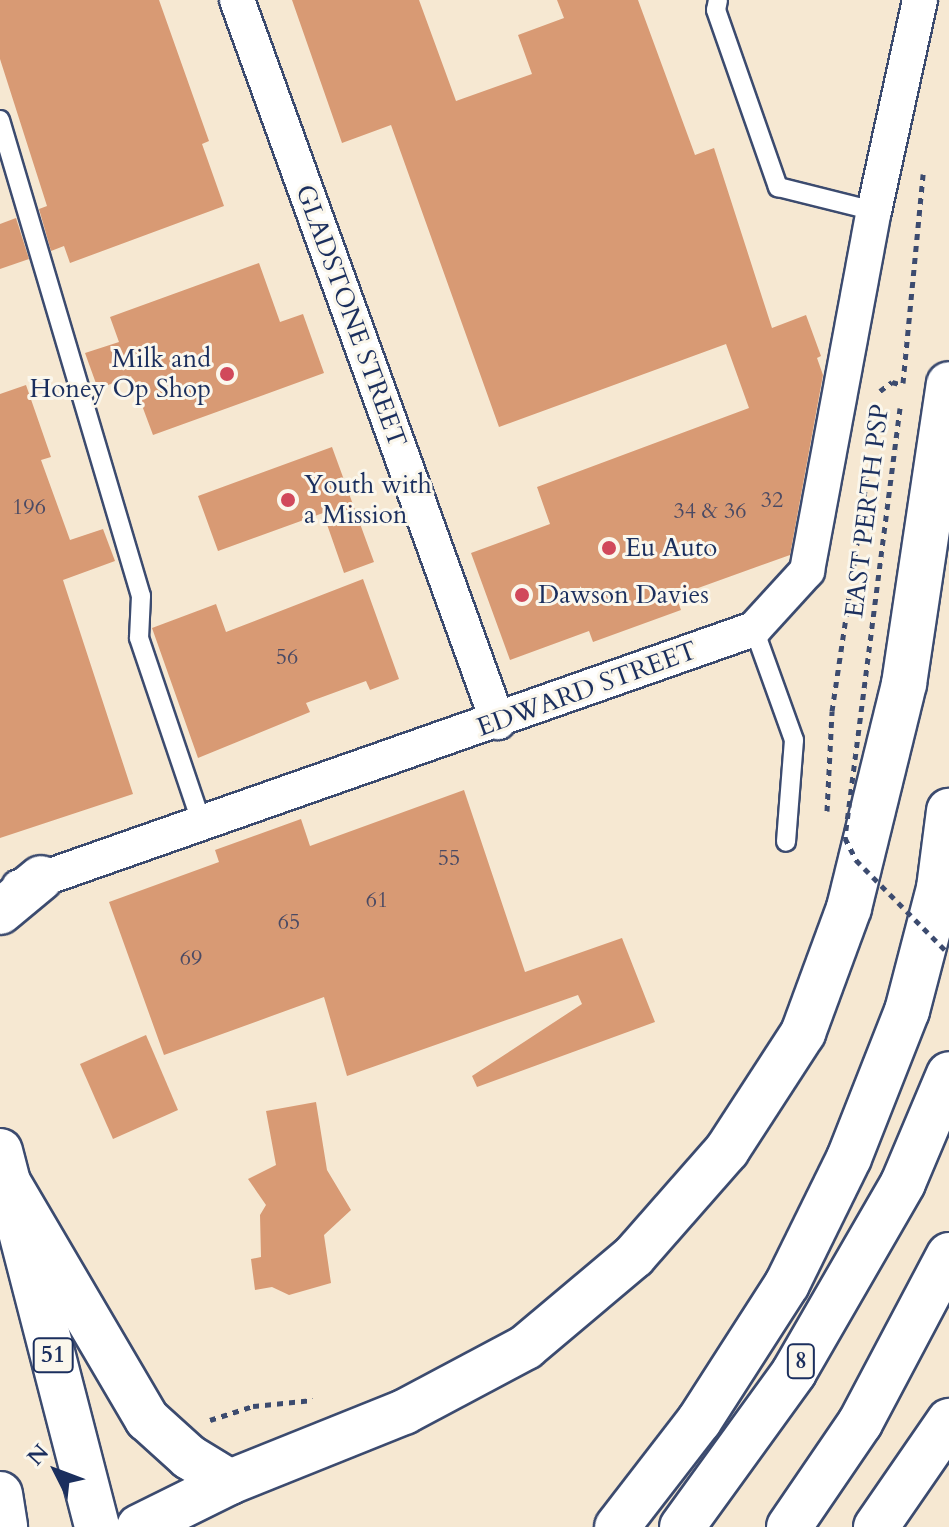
<!DOCTYPE html>
<style>
body{margin:0}
#map{position:relative;width:949px;height:1527px;overflow:hidden;background:#f6e8d2;font-family:Cardo,serif}
div>[style]{position:absolute}
[style*='--x']{left:calc(var(--x)*1px);top:calc(var(--y)*1px);width:calc(var(--w)*1px);rotate:calc(var(--a)*1deg)}
.building>*{inset:0;background:#d89a74}
.path>*{height:5px;margin-top:-2.5px;transform-origin:0;background:repeating-linear-gradient(90deg,#3c4b6f 0 6px,transparent 0 12px)}
.roads{filter:drop-shadow(2px 0 #3c4b6f) drop-shadow(-2px 0 #3c4b6f) drop-shadow(0 2px #3c4b6f) drop-shadow(0 -2px #3c4b6f)}
.lane>*{height:18px;margin:-9px;padding:0 9px;transform-origin:9px;border-radius:9px;background:#fff}
.street>*{height:34px;margin:-17px;padding:0 17px;transform-origin:17px;border-radius:17px;background:#fff}
.primary>*{height:44px;margin:-22px;padding:0 22px;transform-origin:22px;border-radius:22px;background:#fff}
.highway>*{height:44px;margin:-22px;padding:0 22px;transform-origin:22px;border-radius:22px;background:#fff}
.path-bridge>*{height:5px;margin-top:-2.5px;transform-origin:0;background:repeating-linear-gradient(90deg,#3c4b6f 0 6px,transparent 0 12px)}
.dots>*{width:22px;height:22px;translate:-50% -50%;box-sizing:border-box;border:4px solid #fbf7ec;border-radius:50%}
span{translate:-50% -50%;white-space:nowrap;text-align:center;line-height:1.15;-webkit-text-stroke:6px #fbf7ec;paint-order:stroke}
.number-label{font-size:22px;color:#4a4a64}
.number-label span{-webkit-text-stroke-width:0}
.shield-label span{padding:2px 6px;background:#fbf7ec;border:2px solid;border-radius:6px;-webkit-text-stroke-width:0}
.shield-label{font-size:24px;color:#1b2f5e;font-weight:700}
.street-label{font-size:26px;color:#1b2f5e}
.poi-label{font-size:26px;color:#1b2f5e}
.right{translate:-100% -50%;text-align:right}
.left{translate:0 -50%;text-align:left}
.north{position:absolute;left:16px;top:1431px;width:80px;height:80px;-webkit-text-stroke:6px #fbf7ec;paint-order:stroke;rotate:312deg;font-size:22px;font-weight:700;line-height:32px;text-align:center;color:#1b2f5e}
.north::after{content:'';display:block;margin:auto;width:28px;height:36px;background:#1b2f5e;clip-path:polygon(50% 0,100% 100%,50% 72%,0 100%)}
</style>
<div id="map">
<div class="building">
<div style="clip-path:polygon(0 0,159px 0,209px 141px,202px 144px,224px 206px,70px 263px,64px 246px,51px 251px,39px 209px,47px 206px,0 59px)"></div>
<div style="clip-path:polygon(292px 0,419px 0,456px 101px,532px 74px,518px 35px,564px 18px,557px 0,638px 0,695px 155px,714px 148px,772px 328px,806px 315px,821px 356px,817px 358px,823px 375px,790px 555px,676px 596px,681px 610px,593px 642px,589px 631px,510px 660px,471px 553px,550px 524px,537px 487px,749px 408px,726px 344px,499px 427px,391px 125px,342px 143px)"></div>
<div style="clip-path:polygon(16px 218px,29px 259px,0 269px,0 224px)"></div>
<div style="clip-path:polygon(259px 263px,280px 322px,303px 314px,324px 373px,153px 435px,131px 376px,98px 389px,85px 353px,119px 342px,110px 317px)"></div>
<div style="clip-path:polygon(26px 385px,51px 457px,41px 460px,70px 540px,103px 529px,115px 561px,63px 580px,133px 794px,0 838px,0 394px)"></div>
<div style="clip-path:polygon(332px 447px,374px 562px,344px 573px,323px 513px,218px 551px,198px 496px)"></div>
<div style="clip-path:polygon(363px 579px,399px 679px,370px 690px,366px 681px,306px 703px,310px 712px,198px 758px,152px 628px,216px 604px,226px 632px)"></div>
<div style="clip-path:polygon(464px 790px,525px 972px,622px 938px,655px 1022px,477px 1087px,472px 1076px,582px 1004px,578px 995px,347px 1076px,324px 997px,164px 1055px,109px 902px,219px 862px,215px 850px,301px 819px,310px 846px)"></div>
<div style="clip-path:polygon(146px 1035px,178px 1110px,113px 1139px,80px 1064px)"></div>
<div style="clip-path:polygon(316px 1102px,327px 1170px,351px 1210px,324px 1235px,331px 1283px,289px 1295px,272px 1287px,255px 1290px,251px 1259px,261px 1257px,260px 1215px,266px 1205px,248px 1179px,276px 1165px,266px 1111px)"></div>
</div>
<div class="path">
<div style="--x:903;--y:383;--w:210;--a:-84.5"></div>
<div style="--x:880;--y:391;--w:15;--a:-37"></div>
<div style="--x:892;--y:382;--w:11;--a:15"></div>
<div style="--x:827;--y:811;--w:100;--a:-87.1"></div>
<div style="--x:832;--y:711;--w:258;--a:-81.5"></div>
<div style="--x:210;--y:1420;--w:45;--a:-18"></div>
<div style="--x:253;--y:1406;--w:60;--a:-5.7"></div>
</div>
<div class="roads">
<div class="lane">
<div style="--x:718;--y:0;--w:10;--a:101"></div>
<div style="--x:716;--y:10;--w:188;--a:70.7"></div>
<div style="--x:778;--y:187;--w:99;--a:14"></div>
<div style="--x:0;--y:120;--w:496;--a:73.5"></div>
<div style="--x:141;--y:596;--w:42;--a:92.7"></div>
<div style="--x:139;--y:638;--w:193;--a:71.3"></div>
<div style="--x:754;--y:629;--w:118;--a:70.2"></div>
<div style="--x:794;--y:740;--w:102;--a:94.5"></div>
</div>
<div class="street">
<div style="--x:237;--y:0;--w:768;--a:70.13"></div>
<div style="--x:19;--y:887;--w:779;--a:-19.34"></div>
<div style="--x:754;--y:629;--w:79;--a:-47.6"></div>
<div style="--x:807;--y:571;--w:366;--a:-79.5"></div>
<div style="--x:874;--y:211;--w:216;--a:-77.7"></div>
</div>
<div class="primary">
<div style="--x:0;--y:912;--w:53;--a:-39.7"></div>
<div style="--x:0;--y:1151;--w:388;--a:75.5"></div>
<div style="--x:0;--y:1494;--w:33;--a:81"></div>
</div>
<div class="highway">
<div style="--x:9;--y:1184;--w:273;--a:59.6"></div>
<div style="--x:147;--y:1419;--w:57;--a:42.1"></div>
<div style="--x:189;--y:1457;--w:48;--a:31.4"></div>
<div style="--x:139;--y:1527;--w:102;--a:-26.3"></div>
<div style="--x:230;--y:1482;--w:188;--a:-21.9"></div>
<div style="--x:404;--y:1412;--w:138;--a:-28"></div>
<div style="--x:526;--y:1347;--w:141;--a:-40.1"></div>
<div style="--x:634;--y:1256;--w:141;--a:-48.7"></div>
<div style="--x:727;--y:1150;--w:140;--a:-57"></div>
<div style="--x:803;--y:1033;--w:133;--a:-69.8"></div>
<div style="--x:849;--y:908;--w:231;--a:-76.2"></div>
<div style="--x:904;--y:684;--w:303;--a:-81.5"></div>
<div style="--x:617;--y:1527;--w:134;--a:-52.3"></div>
<div style="--x:699;--y:1421;--w:163;--a:-57.3"></div>
<div style="--x:787;--y:1284;--w:140;--a:-63.8"></div>
<div style="--x:849;--y:1158;--w:158;--a:-68.5"></div>
<div style="--x:907;--y:1011;--w:127;--a:-75.4"></div>
<div style="--x:939;--y:888;--w:78;--a:-82.6"></div>
<div style="--x:682;--y:1527;--w:191;--a:-54.1"></div>
<div style="--x:794;--y:1372;--w:218;--a:-60"></div>
<div style="--x:903;--y:1183;--w:118;--a:-67.1"></div>
<div style="--x:789;--y:1527;--w:126;--a:-55.7"></div>
<div style="--x:860;--y:1423;--w:190;--a:-62.1"></div>
<div style="--x:876;--y:1527;--w:129;--a:-55.4"></div>
</div>
</div>
<div class="path-bridge">
<div style="--x:900;--y:408;--w:434;--a:97.3"></div>
<div style="--x:845;--y:838;--w:25;--a:63"></div>
<div style="--x:856;--y:860;--w:132;--a:45.3"></div>
</div>
<div class="dots">
<div style="left:227px;top:374px;background:#d1495b"></div>
<div style="left:288px;top:500px;background:#d1495b"></div>
<div style="left:609px;top:548px;background:#d1495b"></div>
<div style="left:522px;top:595px;background:#d1495b"></div>
</div>
<div class="number-label">
<span style="left:772px;top:501px">32</span>
<span style="left:29px;top:508px">196</span>
<span style="left:710px;top:512px">34 &amp; 36</span>
<span style="left:287px;top:658px">56</span>
<span style="left:449px;top:859px">55</span>
<span style="left:377px;top:901px">61</span>
<span style="left:289px;top:923px">65</span>
<span style="left:191px;top:959px">69</span>
</div>
<div class="shield-label">
<span style="left:53px;top:1355px">51</span>
<span style="left:801px;top:1361px">8</span>
</div>
<div class="street-label">
<span style="left:351px;top:316px;rotate:70deg">GLADSTONE STREET</span>
<span style="left:867px;top:511px;rotate:-83deg">EAST PERTH PSP</span>
<span style="left:587px;top:689px;rotate:-20deg">EDWARD STREET</span>
</div>
<div class="poi-label">
<span class="right" style="left:211px;top:374px">Milk and<br>Honey Op Shop</span>
<span class="left" style="left:304px;top:500px">Youth with<br>a Mission</span>
<span class="left" style="left:625px;top:548px">Eu Auto</span>
<span class="left" style="left:538px;top:595px">Dawson Davies</span>
</div>
<div class="north">N</div>
</div>
